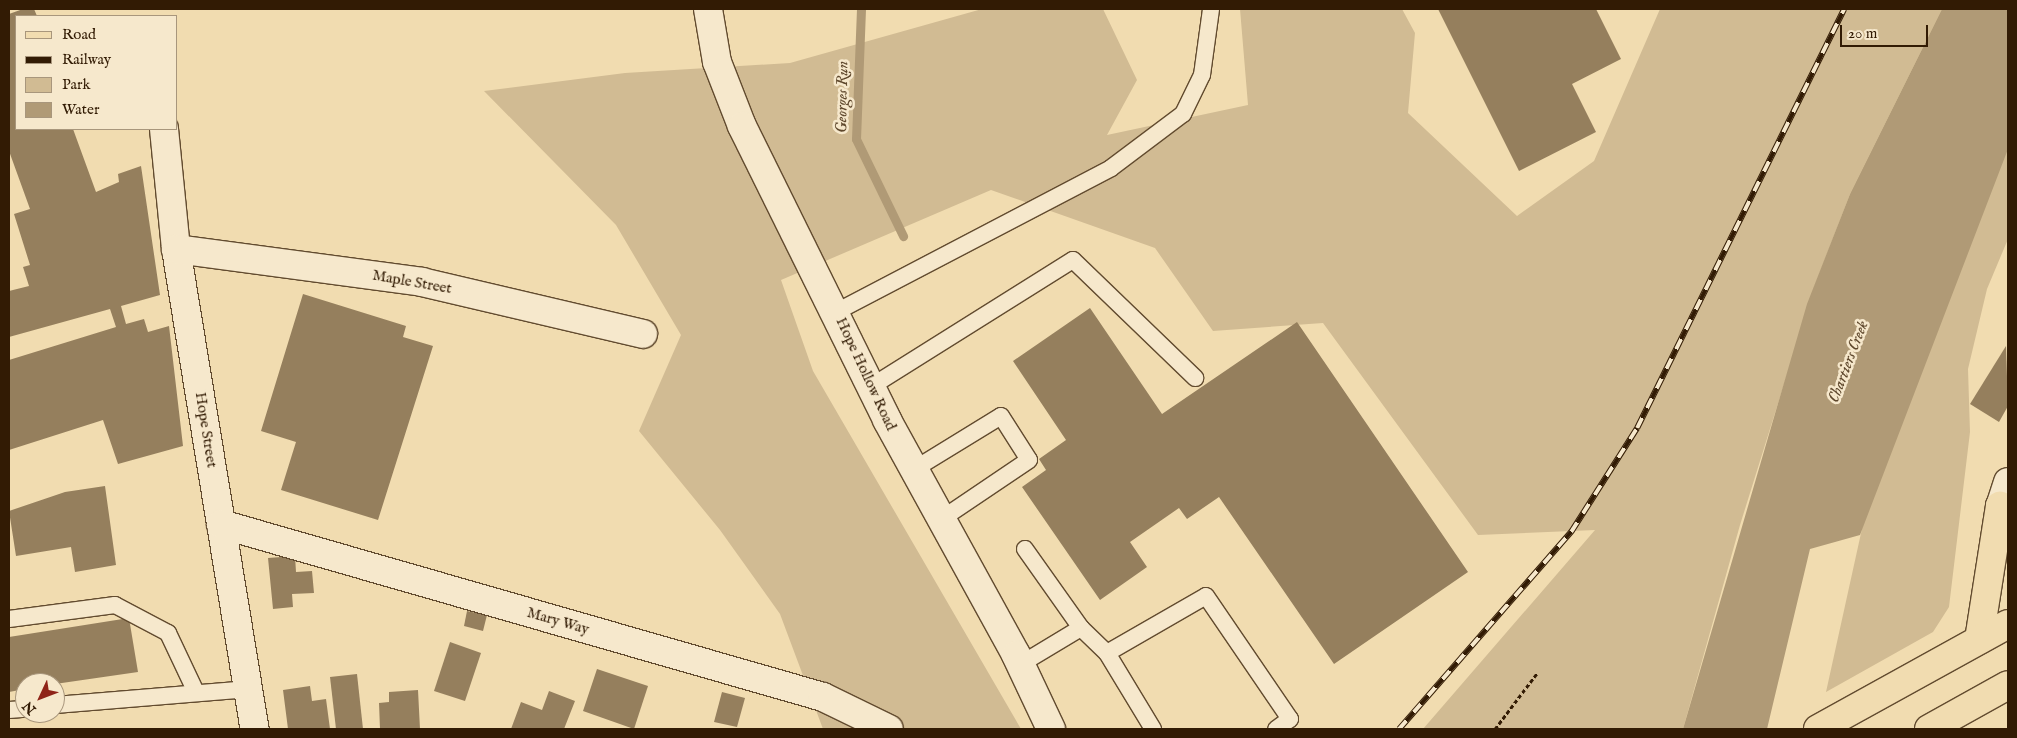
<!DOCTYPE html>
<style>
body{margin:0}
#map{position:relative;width:2017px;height:738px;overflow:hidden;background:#f1dcb0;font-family:"IM FELL English",serif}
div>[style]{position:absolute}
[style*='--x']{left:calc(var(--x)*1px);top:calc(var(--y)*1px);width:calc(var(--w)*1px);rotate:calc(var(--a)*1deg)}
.green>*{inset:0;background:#d1bb93}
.water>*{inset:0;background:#b09a76}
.stream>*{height:9px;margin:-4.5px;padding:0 4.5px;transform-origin:4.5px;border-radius:4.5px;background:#b09a76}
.building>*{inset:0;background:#957f5d}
.path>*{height:3px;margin-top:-1.5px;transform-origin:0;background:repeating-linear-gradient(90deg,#321b04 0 4px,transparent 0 6.5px)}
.roads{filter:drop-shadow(1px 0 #624b2f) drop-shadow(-1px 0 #624b2f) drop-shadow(0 1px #624b2f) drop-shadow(0 -1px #624b2f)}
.lane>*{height:16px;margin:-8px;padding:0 8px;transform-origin:8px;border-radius:8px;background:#f6e8cc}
.street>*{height:28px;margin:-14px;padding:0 14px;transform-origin:14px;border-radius:14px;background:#f6e8cc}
.secondary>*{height:28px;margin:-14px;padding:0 14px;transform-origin:14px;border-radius:14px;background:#f6e8cc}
.primary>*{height:28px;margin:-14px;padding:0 14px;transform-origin:14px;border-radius:14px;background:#f1dcb0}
.rail>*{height:5.5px;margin-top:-2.75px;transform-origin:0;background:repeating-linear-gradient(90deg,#f6e8cc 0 11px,#321b04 0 22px);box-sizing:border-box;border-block:1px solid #321b04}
span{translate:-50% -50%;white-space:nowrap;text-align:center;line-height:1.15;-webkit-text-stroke:5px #f6e8cc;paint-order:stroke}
.street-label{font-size:15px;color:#321b04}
.water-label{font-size:16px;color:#5e472c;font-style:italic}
.frame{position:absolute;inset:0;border:10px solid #321b04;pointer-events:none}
.legend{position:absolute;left:15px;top:15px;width:162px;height:115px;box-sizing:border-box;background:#f6e8cc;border:1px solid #a8967c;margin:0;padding:6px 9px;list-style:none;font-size:15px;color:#321b04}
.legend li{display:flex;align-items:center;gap:10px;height:25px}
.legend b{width:25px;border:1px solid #a8967c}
.north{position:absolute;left:15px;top:673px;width:50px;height:50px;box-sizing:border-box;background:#f6e8cc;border:1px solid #a8967c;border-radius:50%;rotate:227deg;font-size:14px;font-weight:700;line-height:20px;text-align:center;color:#321b04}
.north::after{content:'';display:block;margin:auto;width:18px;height:22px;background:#8f2418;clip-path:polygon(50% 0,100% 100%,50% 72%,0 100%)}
.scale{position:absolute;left:1840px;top:25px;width:88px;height:22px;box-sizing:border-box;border:2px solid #321b04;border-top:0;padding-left:6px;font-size:15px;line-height:18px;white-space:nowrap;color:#321b04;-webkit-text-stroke:4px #f6e8cc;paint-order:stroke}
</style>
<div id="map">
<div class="green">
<div style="clip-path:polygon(982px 9px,1103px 9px,1137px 80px,1107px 135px,1248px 105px,1240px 9px,1402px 9px,1415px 33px,1408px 113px,1517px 216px,1594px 161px,1660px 9px,1942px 9px,1850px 194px,1815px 285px,1740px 525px,1683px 729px,1423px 729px,1595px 530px,1478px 535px,1323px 323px,1213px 331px,1155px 248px,991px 190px,781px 280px,813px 371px,1021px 729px,823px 729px,780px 614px,720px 530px,639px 431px,681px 335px,616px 225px,484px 91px,625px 73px,790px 63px)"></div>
<div style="clip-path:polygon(2008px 95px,2008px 239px,1987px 289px,1968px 369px,1970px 432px,1949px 607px,1933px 632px,1826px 692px,1908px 320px)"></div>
</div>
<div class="water">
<div style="clip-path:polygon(1942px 9px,2008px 9px,2008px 149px,1860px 535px,1810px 549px,1767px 729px,1683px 729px,1807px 304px,1850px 194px)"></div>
</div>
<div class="stream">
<div style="--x:861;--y:9;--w:130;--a:92.2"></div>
<div style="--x:856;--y:139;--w:108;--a:64.1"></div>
</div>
<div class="building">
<div style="clip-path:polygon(23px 9px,34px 9px,37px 16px,16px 16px,16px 129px,73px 129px,96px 192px,119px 182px,118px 174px,141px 166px,160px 295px,121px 306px,126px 324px,144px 319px,148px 332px,169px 326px,183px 446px,118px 464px,103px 420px,9px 450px,9px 360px,116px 327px,110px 309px,9px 337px,9px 291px,29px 286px,23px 267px,30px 265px,14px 214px,30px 209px,9px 151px,9px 14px)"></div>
<div style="clip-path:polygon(1438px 9px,1596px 9px,1621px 59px,1572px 84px,1596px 132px,1519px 171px)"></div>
<div style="clip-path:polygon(303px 294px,406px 326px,403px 337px,433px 346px,378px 520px,281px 490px,296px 442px,261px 431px)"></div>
<div style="clip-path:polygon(1090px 308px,1162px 414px,1297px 322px,1468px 572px,1334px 664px,1219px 497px,1187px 519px,1179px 508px,1130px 542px,1147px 567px,1100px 600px,1022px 487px,1046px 470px,1039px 459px,1066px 440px,1013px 361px)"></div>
<div style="clip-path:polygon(2006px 346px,2008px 406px,1999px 422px,1970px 404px)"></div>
<div style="clip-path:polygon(105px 486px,116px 565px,75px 572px,71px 547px,16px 556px,9px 511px,65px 492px)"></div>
<div style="clip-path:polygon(295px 556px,296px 572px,312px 571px,314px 593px,292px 594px,293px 607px,273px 609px,268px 558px)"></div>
<div style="clip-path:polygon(467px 611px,487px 615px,483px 631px,464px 626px)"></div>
<div style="clip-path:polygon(129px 618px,138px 672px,55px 684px,25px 683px,25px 689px,9px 692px,9px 637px)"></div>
<div style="clip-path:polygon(450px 642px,481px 653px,465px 701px,434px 691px)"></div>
<div style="clip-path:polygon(597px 669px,648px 686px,634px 729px,583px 711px)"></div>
<div style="clip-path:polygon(357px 674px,363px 729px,336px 729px,330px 677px)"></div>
<div style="clip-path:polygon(310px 686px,312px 701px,326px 699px,330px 729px,288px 729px,283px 690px)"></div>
<div style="clip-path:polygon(418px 690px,420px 729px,380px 729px,379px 703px,389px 702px,389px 692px)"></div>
<div style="clip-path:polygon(549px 691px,575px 701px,564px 729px,511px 729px,521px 702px,542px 710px)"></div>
<div style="clip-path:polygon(722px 692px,745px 698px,737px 727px,714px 722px)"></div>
</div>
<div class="path">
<div style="--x:1495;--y:729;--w:71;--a:-53"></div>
</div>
<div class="roads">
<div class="lane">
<div style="--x:836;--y:312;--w:310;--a:-27.6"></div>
<div style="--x:1111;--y:168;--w:90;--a:-36.9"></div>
<div style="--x:1183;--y:114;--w:43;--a:-64"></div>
<div style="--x:1202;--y:75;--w:67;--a:-82.2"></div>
<div style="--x:872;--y:386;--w:237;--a:-32.1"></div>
<div style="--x:1073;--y:260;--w:170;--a:44"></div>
<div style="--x:913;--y:470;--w:103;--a:-31.5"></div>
<div style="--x:1001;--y:416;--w:52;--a:57.5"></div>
<div style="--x:1029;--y:460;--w:107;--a:146"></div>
<div style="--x:1025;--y:549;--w:97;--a:54.7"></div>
<div style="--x:9;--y:619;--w:107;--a:-7.5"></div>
<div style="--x:115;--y:605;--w:60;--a:27.8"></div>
<div style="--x:168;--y:633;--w:63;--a:64.7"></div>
<div style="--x:1107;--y:653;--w:114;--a:-29.9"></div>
<div style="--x:1206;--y:596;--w:149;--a:55.7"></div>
<div style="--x:1290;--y:719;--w:17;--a:144"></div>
<div style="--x:1021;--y:664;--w:70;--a:-31"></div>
<div style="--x:1081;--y:628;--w:36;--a:44"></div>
<div style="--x:1107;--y:653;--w:89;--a:58.8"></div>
<div style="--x:55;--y:705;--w:195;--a:-4.7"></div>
<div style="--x:9;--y:710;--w:16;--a:-4"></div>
</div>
<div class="street">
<div style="--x:164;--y:129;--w:121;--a:84.3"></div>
<div style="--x:176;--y:249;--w:486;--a:80.7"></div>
<div style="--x:176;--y:249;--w:248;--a:7.6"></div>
<div style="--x:422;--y:282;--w:227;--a:13.2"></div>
<div style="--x:2008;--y:482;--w:25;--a:108"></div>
<div style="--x:2000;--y:506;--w:14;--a:56"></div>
<div style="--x:221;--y:524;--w:626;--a:16.03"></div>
<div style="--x:823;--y:697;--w:73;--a:25.9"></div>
</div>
<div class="secondary">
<div style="--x:708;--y:9;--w:54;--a:80.4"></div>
<div style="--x:717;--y:62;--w:69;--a:68.7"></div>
<div style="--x:742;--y:126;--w:328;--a:63.7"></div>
<div style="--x:887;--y:420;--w:268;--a:61.2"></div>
<div style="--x:1016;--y:655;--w:82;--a:64.7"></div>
</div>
<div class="primary">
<div style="--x:1979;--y:640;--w:136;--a:-81.1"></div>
<div style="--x:1818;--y:729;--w:217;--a:-28.9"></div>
<div style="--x:1929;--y:729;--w:90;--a:-29.1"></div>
</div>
</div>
<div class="rail">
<div style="--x:1399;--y:729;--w:262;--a:-48.9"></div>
<div style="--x:1571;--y:532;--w:123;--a:-57.6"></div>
<div style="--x:1637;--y:428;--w:467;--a:-63.7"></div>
</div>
<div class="street-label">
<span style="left:412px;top:282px;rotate:10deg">Maple Street</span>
<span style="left:866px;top:374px;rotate:65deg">Hope Hollow Road</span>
<span style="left:206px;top:430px;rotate:81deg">Hope Street</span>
<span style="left:558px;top:621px;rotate:16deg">Mary Way</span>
</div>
<div class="water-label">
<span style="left:843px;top:97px;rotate:-89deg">Georges Run</span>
<span style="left:1849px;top:362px;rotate:-69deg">Chartiers Creek</span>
</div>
<div class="frame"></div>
<ul class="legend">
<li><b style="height:6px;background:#f1dcb0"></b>Road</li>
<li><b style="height:6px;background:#321b04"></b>Railway</li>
<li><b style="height:14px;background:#d1bb93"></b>Park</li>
<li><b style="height:14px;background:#b09a76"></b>Water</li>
</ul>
<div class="north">N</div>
<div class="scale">20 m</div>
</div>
